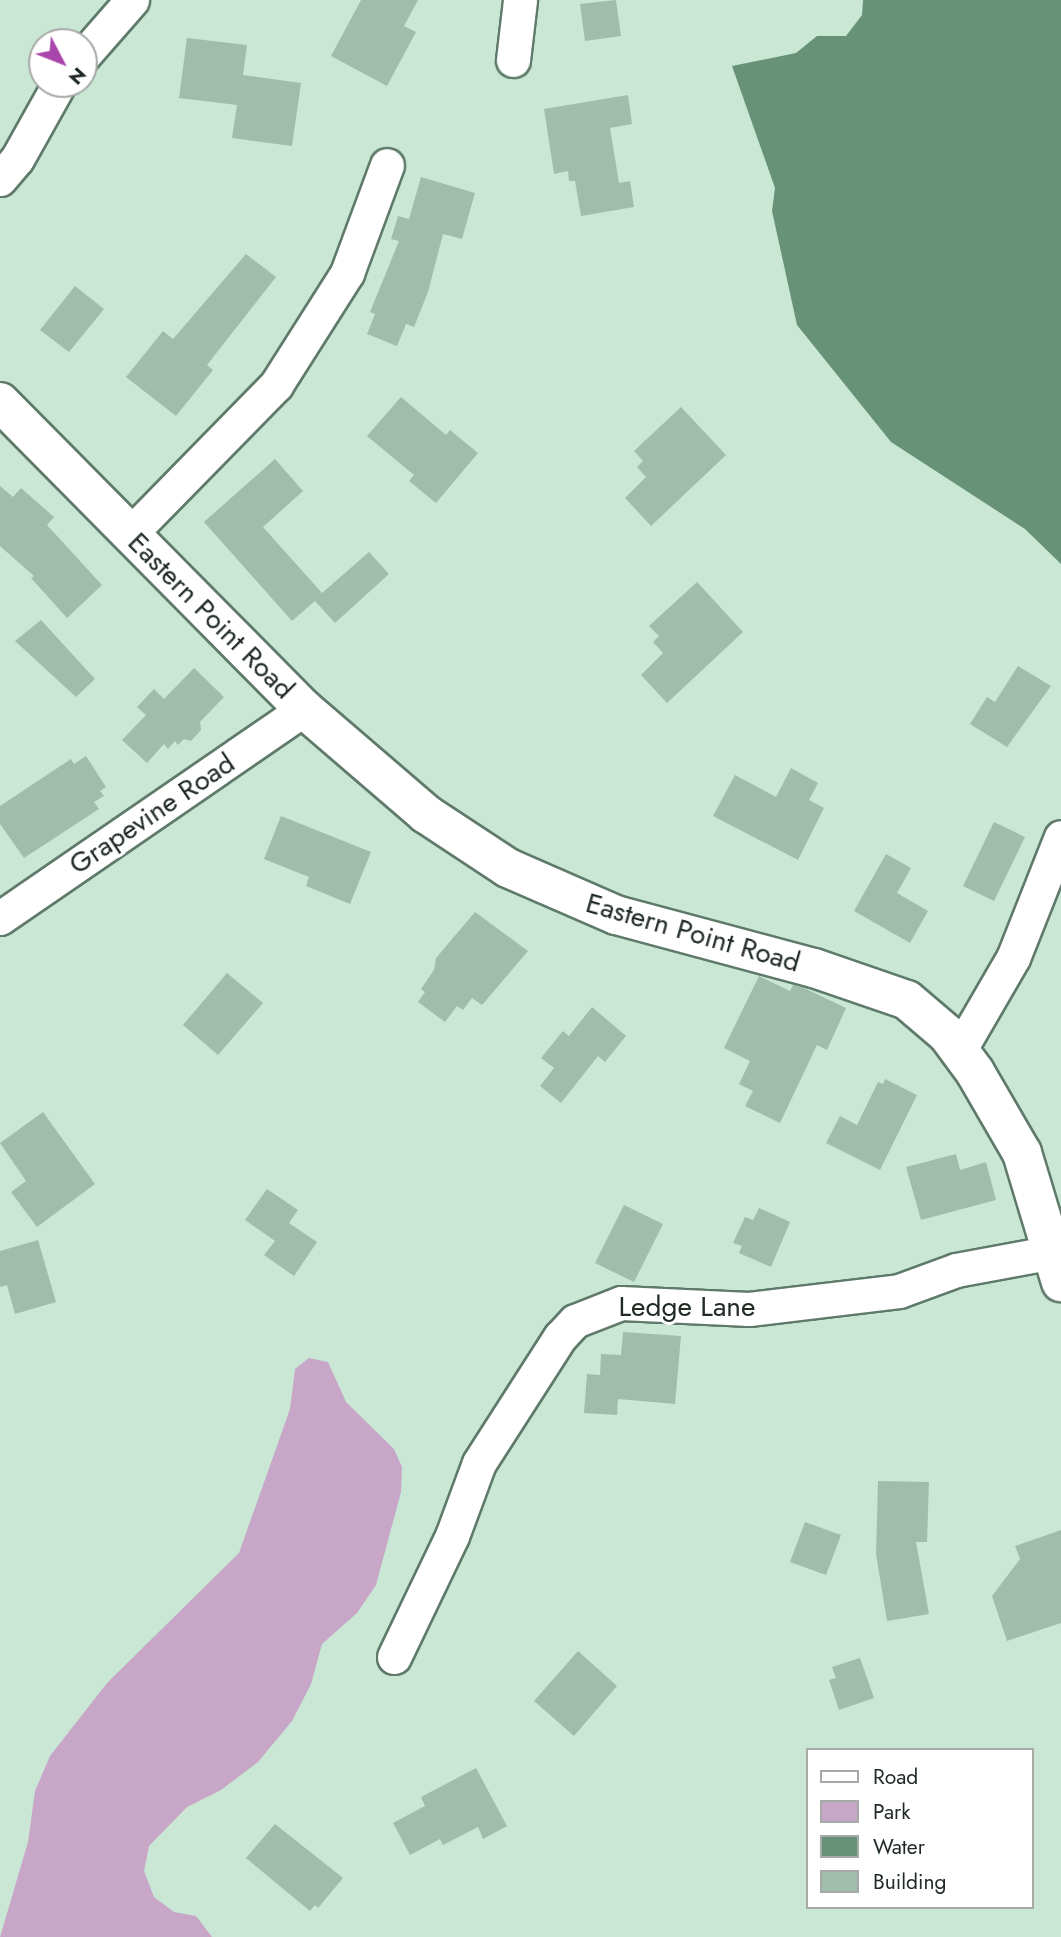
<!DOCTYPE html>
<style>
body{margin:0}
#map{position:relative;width:1061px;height:1937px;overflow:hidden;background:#c9e7d4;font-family:Jost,sans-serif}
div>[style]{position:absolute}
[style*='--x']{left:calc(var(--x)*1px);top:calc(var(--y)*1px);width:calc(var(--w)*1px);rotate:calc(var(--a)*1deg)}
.green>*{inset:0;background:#c7a6c7}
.water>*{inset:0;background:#679278}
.building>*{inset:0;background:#a0bdab}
.roads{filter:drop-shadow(2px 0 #5f7a6a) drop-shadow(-2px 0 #5f7a6a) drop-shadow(0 2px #5f7a6a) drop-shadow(0 -2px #5f7a6a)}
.street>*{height:33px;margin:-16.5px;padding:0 16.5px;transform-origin:16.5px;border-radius:16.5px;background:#fff}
.secondary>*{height:38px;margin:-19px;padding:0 19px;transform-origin:19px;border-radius:19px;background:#fff}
span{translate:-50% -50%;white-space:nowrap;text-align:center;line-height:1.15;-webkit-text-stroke:6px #fff;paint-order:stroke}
.street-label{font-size:28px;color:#202b24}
.legend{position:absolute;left:806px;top:1748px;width:228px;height:161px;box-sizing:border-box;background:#fff;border:2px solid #a6aaa7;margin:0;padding:9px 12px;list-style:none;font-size:21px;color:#202b24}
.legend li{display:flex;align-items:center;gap:14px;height:35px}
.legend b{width:35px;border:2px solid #a6aaa7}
.north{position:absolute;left:28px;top:28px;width:70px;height:70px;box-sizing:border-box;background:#fff;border:2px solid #a6aaa7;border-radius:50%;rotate:132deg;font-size:19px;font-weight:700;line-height:28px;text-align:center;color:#202b24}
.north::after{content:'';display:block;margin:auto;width:24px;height:32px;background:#a946ac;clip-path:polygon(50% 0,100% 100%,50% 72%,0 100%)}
</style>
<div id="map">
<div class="green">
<div style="clip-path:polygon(309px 1358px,328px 1362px,346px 1402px,394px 1449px,402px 1467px,401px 1492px,376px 1585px,357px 1613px,322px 1644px,311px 1684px,292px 1721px,258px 1762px,221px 1790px,187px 1807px,149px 1846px,144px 1871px,154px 1897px,174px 1912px,196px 1916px,212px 1937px,0 1937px,28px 1842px,35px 1791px,50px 1756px,107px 1683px,239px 1553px,290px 1409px,295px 1369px)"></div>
</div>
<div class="water">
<div style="clip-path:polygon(863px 0,1061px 0,1061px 564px,1025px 529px,891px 442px,797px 325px,772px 211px,775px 188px,732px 66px,796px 53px,817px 36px,846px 36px,862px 15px)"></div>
</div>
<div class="building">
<div style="clip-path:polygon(361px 0,418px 0,404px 26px,416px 32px,387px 86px,331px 56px)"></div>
<div style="clip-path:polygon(616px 0,621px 36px,585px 41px,580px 4px)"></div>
<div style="clip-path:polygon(187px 38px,247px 45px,243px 75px,301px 83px,292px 146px,232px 138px,237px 105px,179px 98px)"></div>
<div style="clip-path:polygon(628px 95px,632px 124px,610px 128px,619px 183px,630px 181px,634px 207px,581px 216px,575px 181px,569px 181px,568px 171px,554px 174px,544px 109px)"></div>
<div style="clip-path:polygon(421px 177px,475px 193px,462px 239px,443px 234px,428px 292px,414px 327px,406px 324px,397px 346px,367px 334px,375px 314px,370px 312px,399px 241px,391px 239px,398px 216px,409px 219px)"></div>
<div style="clip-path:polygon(246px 254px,276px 277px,207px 365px,213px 370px,176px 416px,126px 377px,163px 331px,173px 339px)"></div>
<div style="clip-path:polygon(75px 286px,104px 309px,69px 352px,40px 330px)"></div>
<div style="clip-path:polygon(401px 397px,446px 435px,450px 430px,478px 453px,436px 503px,409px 481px,414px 475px,367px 436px)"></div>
<div style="clip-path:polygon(681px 407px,726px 455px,651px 526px,625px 498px,646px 477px,637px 467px,643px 461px,634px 451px)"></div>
<div style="clip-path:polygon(275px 459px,303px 491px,263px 527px,322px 593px,369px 552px,389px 574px,335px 623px,315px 601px,292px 621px,204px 522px)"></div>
<div style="clip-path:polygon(0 486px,13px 497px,21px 488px,54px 517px,47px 525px,102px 585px,67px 618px,31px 578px,34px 576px,0 546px)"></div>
<div style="clip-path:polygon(697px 582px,743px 632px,667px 703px,641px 675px,663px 653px,653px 642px,659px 636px,649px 626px)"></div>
<div style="clip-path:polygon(41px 620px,95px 679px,76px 697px,15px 641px)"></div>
<div style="clip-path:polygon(1018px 666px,1051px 686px,1007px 747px,970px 724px,987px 697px,995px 702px)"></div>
<div style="clip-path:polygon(194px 668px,224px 697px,200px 722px,201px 730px,191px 741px,184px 739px,178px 745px,175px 741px,168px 749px,164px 744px,147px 763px,122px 740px,146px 715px,137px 707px,154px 689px,164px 699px)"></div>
<div style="clip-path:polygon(86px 756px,106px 787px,100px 791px,104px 796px,94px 802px,99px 809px,24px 858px,0 824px,0 806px,71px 759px,74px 764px)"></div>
<div style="clip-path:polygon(791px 768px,818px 783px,809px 800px,824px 808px,798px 860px,713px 816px,735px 775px,776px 797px)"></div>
<div style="clip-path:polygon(281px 816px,371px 852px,350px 904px,306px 886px,309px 877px,264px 859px)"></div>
<div style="clip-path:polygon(994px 822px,1025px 837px,994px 901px,963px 886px)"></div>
<div style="clip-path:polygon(886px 854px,911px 868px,897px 893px,928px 911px,910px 943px,854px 911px)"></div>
<div style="clip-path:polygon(475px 912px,528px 951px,482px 1005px,472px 998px,463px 1010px,457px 1006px,445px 1022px,418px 1002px,425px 992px,421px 989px,434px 970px,436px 958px)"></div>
<div style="clip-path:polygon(227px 973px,263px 1003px,218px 1055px,183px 1025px)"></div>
<div style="clip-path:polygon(759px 976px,790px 991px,793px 985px,804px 988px,846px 1008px,827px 1050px,817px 1045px,780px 1123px,745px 1106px,753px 1091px,739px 1084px,750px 1061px,724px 1048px)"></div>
<div style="clip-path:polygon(592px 1007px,626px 1036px,605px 1062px,598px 1056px,561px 1103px,540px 1086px,554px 1068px,541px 1058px,563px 1031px,569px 1036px)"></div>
<div style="clip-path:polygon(885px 1079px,917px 1095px,880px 1170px,826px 1143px,840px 1116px,857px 1125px,878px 1082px,883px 1084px)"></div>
<div style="clip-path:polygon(43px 1112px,95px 1184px,37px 1227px,11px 1192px,26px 1181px,0 1143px)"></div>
<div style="clip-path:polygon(956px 1154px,960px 1170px,986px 1162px,996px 1200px,921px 1220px,906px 1167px)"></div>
<div style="clip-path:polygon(267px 1189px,298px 1210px,289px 1223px,317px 1242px,294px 1276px,264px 1255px,275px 1241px,245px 1220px)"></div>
<div style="clip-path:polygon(624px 1205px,663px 1224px,634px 1282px,595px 1263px)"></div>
<div style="clip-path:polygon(759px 1208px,790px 1222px,771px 1267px,739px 1253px,742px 1246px,733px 1243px,745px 1217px,753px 1220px)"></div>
<div style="clip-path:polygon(38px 1240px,56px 1302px,15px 1314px,7px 1285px,0 1287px,0 1251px)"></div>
<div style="clip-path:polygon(623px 1332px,681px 1336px,675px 1404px,618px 1399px,617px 1415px,584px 1413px,587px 1374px,600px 1375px,601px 1354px,621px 1355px)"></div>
<div style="clip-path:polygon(878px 1481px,929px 1482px,927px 1542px,916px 1542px,929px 1614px,887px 1621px,876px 1554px)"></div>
<div style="clip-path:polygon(805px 1522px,841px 1535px,826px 1575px,790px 1562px)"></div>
<div style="clip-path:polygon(1061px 1530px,1061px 1623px,1007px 1641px,992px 1596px,1020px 1559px,1015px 1546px)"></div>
<div style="clip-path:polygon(578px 1651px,617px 1686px,574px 1736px,534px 1701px)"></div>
<div style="clip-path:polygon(860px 1658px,874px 1698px,839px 1710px,829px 1680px,836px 1678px,832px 1667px)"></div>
<div style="clip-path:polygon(476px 1768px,507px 1826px,483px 1839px,478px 1827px,443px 1845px,440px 1839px,410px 1855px,393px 1823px,425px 1806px,421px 1797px)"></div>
<div style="clip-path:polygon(275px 1824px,343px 1878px,318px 1908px,315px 1905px,310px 1911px,246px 1858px)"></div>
</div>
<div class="roads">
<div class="street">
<div style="--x:84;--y:55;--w:73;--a:-48.9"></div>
<div style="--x:513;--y:60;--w:60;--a:-83.3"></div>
<div style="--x:0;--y:179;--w:26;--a:-50"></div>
<div style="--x:17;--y:159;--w:86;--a:-60.8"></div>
<div style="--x:130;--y:534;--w:209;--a:-45.6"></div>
<div style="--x:276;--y:385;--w:133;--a:-57.6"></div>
<div style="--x:347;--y:273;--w:115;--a:-69.7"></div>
<div style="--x:0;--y:918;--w:369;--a:-34.5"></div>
<div style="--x:959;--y:1051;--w:108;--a:-59.9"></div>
<div style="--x:1013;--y:958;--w:130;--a:-68.4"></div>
<div style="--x:394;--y:1657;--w:134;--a:-64.4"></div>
<div style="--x:452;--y:1536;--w:78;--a:-69.7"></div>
<div style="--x:479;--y:1463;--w:150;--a:-57.3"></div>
<div style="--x:560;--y:1337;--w:22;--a:-47"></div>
<div style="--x:575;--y:1321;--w:49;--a:-21.4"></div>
<div style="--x:621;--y:1303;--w:128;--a:2.7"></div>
<div style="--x:749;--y:1309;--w:151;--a:-6.8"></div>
<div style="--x:899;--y:1291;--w:61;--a:-20.2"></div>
<div style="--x:956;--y:1270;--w:99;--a:-10.5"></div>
</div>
<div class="secondary">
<div style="--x:0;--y:402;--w:432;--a:45.3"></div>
<div style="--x:304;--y:709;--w:161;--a:40.7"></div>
<div style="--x:426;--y:814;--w:98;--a:33.4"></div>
<div style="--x:508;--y:868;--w:118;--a:23.5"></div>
<div style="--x:616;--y:915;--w:205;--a:15"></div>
<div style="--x:814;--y:968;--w:98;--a:19"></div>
<div style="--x:907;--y:1000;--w:52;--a:40.4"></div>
<div style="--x:947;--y:1034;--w:47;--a:53.6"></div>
<div style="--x:975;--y:1072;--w:94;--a:59.9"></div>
<div style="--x:1022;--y:1153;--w:135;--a:73.2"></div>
</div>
</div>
<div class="street-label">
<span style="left:211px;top:616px;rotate:45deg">Eastern Point Road</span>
<span style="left:152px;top:814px;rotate:-34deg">Grapevine Road</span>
<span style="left:693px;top:933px;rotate:16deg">Eastern Point Road</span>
<span style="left:687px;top:1307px">Ledge Lane</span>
</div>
<ul class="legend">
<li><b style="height:9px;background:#fff"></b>Road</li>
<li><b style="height:19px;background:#c7a6c7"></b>Park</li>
<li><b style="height:19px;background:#679278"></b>Water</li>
<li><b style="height:19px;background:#a0bdab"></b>Building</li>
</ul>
<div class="north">N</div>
</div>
